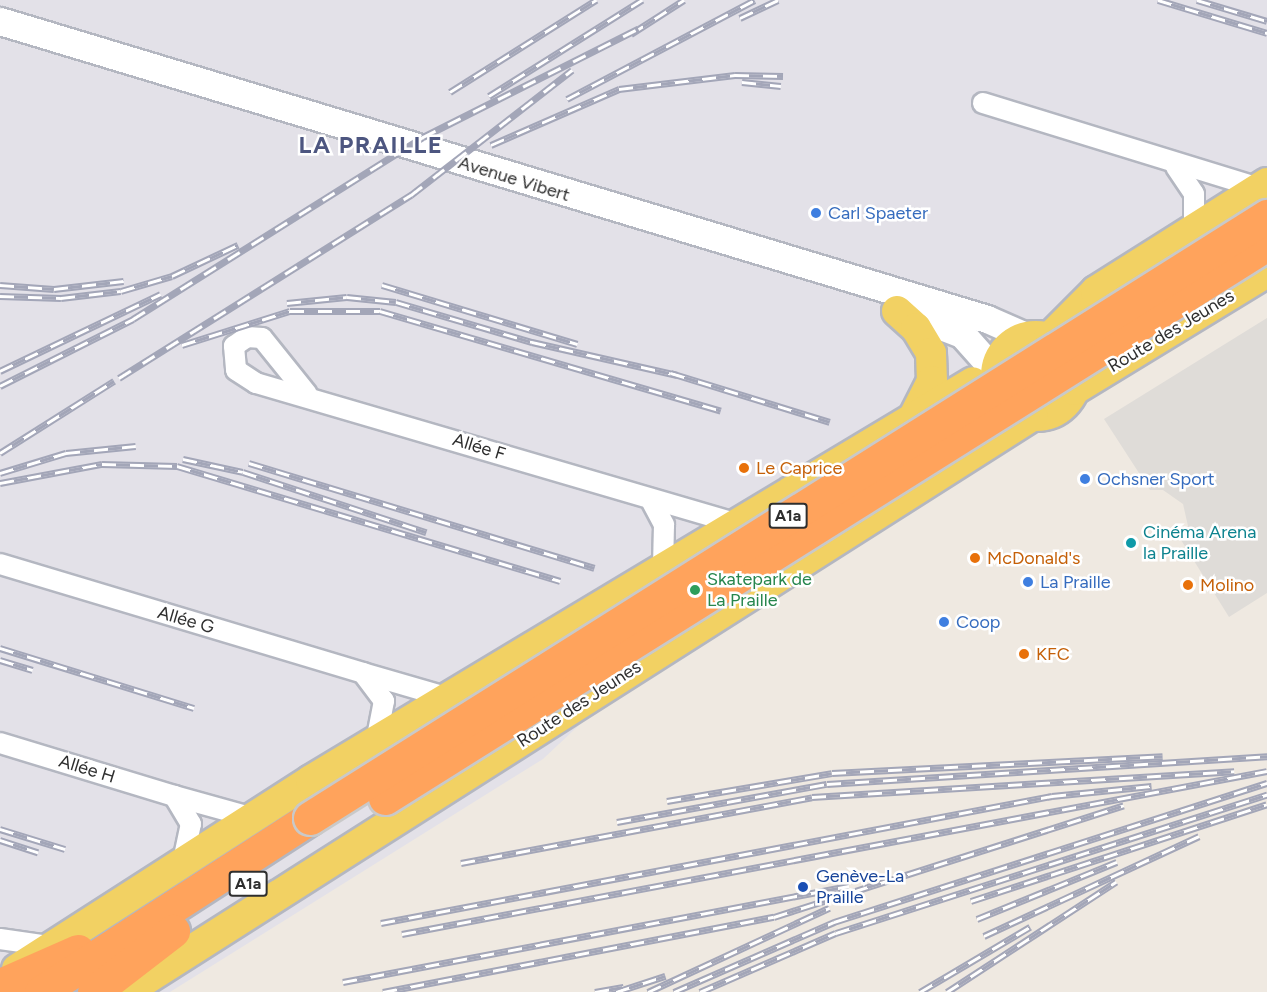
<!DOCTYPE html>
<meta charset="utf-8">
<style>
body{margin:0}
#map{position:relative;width:1267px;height:992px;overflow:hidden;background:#efe9e1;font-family:Figtree,sans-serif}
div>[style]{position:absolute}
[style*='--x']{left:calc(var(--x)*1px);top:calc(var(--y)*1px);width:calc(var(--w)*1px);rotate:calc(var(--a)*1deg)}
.industrial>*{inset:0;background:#e3e1e8}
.plaza>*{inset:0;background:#dfdcd8}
.roads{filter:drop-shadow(2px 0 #b4b7c1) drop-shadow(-2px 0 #b4b7c1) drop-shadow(0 2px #b4b7c1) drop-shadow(0 -2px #b4b7c1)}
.minor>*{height:20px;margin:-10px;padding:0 10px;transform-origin:10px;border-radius:10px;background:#fff}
.secondary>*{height:27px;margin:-13.5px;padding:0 13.5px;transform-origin:13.5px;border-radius:13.5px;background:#fff}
.primary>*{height:30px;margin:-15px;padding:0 15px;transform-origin:15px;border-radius:15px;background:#f2d163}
.primary>.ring{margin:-15px;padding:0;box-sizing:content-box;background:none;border:30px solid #f2d163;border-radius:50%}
.motorway>*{height:33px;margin:-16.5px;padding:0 16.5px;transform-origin:16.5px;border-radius:16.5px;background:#ffa35c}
.rail>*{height:7px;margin-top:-3.5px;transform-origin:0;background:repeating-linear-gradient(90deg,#fff 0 14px,#a3a6b8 0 28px);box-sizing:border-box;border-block:2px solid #a3a6b8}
.bridges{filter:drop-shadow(2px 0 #c9c9c9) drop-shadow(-2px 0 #c9c9c9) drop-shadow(0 2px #c9c9c9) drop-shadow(0 -2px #c9c9c9)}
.motorway-bridge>*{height:33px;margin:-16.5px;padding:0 16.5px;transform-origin:16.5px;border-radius:16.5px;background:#ffa35c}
.dots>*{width:16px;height:16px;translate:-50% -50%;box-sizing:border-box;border:3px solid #fff;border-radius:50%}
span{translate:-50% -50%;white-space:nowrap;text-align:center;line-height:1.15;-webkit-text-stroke:5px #fff;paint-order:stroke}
.shield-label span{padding:2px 4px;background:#fff;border:2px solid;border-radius:4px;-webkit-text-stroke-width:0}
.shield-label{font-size:16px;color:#2e2e2e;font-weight:700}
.street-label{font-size:18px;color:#2e2e2e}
.shop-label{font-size:18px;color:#366cbe}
.left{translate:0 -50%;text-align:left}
.food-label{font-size:18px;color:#c56008}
.culture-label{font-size:18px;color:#0d838f}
.leisure-label{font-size:18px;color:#27864d}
.transit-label{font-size:18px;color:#164399}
.district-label{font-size:24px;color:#4d5680;font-weight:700;letter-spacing:1.5px}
</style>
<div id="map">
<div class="industrial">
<div style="clip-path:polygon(0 0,1267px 0,1267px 283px,624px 683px,543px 759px,170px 992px,0 992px)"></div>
</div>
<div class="plaza">
<div style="clip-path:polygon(1267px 318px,1267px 593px,1229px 617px,1181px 540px,1188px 526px,1183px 504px,1163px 490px,1150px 490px,1104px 419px)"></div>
</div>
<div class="roads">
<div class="minor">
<div style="--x:983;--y:103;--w:289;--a:17.1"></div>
<div style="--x:1176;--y:167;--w:32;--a:56"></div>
<div style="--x:1194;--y:194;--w:34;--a:90"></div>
<div style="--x:307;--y:394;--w:72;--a:-128.8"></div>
<div style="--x:262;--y:338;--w:15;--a:-176"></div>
<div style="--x:247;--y:337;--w:16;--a:145"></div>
<div style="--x:234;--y:346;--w:24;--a:85"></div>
<div style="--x:236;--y:370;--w:24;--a:33"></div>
<div style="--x:256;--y:383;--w:500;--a:16.3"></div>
<div style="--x:652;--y:502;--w:26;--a:62"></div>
<div style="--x:664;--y:525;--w:42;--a:91.4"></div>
<div style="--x:0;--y:564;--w:379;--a:16.7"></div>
<div style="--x:376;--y:742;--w:42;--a:-79"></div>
<div style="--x:384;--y:701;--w:35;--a:-127"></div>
<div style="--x:363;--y:673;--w:90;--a:16.2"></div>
<div style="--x:0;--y:743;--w:182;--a:16.9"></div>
<div style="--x:183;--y:861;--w:38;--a:-78"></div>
<div style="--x:191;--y:824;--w:33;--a:-121"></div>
<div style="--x:174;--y:796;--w:83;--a:15.4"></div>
<div style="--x:0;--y:939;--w:49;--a:8.1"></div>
</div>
<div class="secondary">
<div style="--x:0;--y:21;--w:1031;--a:16.8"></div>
<div style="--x:987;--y:319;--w:45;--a:23.7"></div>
<div style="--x:920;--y:318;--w:45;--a:20.9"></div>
<div style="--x:962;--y:334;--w:48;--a:48.4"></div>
</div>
<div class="primary">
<div style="--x:897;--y:311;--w:25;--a:42"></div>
<div style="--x:916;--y:328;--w:29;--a:59"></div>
<div style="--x:931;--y:353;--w:28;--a:88"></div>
<div style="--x:932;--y:381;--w:37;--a:117"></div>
<div class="ring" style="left:996px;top:336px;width:50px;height:50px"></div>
<div style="--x:1049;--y:338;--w:66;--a:-45"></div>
<div style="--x:1096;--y:291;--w:202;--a:-32.3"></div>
<div style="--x:1074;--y:390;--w:226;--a:-31.4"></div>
<div style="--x:17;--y:969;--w:350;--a:-32.7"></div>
<div style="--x:311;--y:780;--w:772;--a:-31.01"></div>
<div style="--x:126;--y:992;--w:1074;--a:-32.45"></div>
</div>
<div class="motorway">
<div style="--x:0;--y:985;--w:85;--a:-23.6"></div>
<div style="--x:41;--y:992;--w:320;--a:-32.9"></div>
<div style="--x:94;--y:992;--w:100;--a:-37.7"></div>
</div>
</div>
<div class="rail">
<div style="--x:1158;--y:0;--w:114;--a:16.8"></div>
<div style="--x:1197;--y:0;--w:73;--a:16.7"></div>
<div style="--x:740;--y:18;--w:42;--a:-25.3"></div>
<div style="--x:631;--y:34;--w:63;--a:-32.7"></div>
<div style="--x:742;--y:82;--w:39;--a:6"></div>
<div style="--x:450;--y:92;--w:173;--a:-32.2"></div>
<div style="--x:489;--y:96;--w:181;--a:-32.1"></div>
<div style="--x:567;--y:99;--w:212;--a:-27.8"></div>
<div style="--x:491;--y:145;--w:140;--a:-23.6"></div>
<div style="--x:619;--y:89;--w:117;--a:-6.9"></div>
<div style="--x:735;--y:75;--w:48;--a:1.2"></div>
<div style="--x:0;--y:285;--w:54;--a:4.2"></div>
<div style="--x:54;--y:289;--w:70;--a:-6.5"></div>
<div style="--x:382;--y:285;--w:204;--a:16.8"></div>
<div style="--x:0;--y:296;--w:61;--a:1.9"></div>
<div style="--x:61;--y:298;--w:60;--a:-6.7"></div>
<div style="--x:121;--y:291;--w:53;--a:-16.4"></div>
<div style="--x:172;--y:276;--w:73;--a:-25.2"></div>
<div style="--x:287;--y:303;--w:60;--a:-5.7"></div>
<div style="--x:347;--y:297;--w:49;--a:5.8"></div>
<div style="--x:396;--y:302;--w:142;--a:16.4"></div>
<div style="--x:532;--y:342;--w:149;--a:12.8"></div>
<div style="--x:182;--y:345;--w:113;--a:-17.5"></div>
<div style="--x:290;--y:311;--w:90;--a:0"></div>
<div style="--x:380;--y:311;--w:355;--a:16.3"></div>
<div style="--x:0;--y:371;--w:178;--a:-25.6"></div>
<div style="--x:671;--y:373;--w:166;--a:17.1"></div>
<div style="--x:119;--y:378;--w:345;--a:-32.1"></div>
<div style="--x:411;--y:195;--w:204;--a:-37.8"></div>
<div style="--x:0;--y:386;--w:149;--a:-26.7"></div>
<div style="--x:133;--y:319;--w:342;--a:-32.1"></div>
<div style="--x:423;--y:137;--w:241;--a:-26.7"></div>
<div style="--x:0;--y:453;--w:135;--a:-32.3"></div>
<div style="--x:183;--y:459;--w:61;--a:12.2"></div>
<div style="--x:243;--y:472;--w:193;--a:18.2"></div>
<div style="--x:249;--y:463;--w:361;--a:16.9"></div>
<div style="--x:0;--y:473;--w:69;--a:-16.9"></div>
<div style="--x:66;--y:453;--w:70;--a:-5.7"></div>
<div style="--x:0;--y:483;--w:104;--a:-10.6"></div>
<div style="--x:102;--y:464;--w:75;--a:1.5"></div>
<div style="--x:177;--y:466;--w:400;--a:16.7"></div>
<div style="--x:0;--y:648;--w:203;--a:17.2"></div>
<div style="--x:0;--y:660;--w:34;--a:17"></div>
<div style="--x:667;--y:801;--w:167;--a:-9.6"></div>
<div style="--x:832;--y:773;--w:331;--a:-2.9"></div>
<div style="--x:617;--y:822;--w:213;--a:-10.3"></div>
<div style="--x:827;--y:784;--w:441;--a:-3.6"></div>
<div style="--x:0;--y:829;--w:68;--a:17.1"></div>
<div style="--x:0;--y:840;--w:40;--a:18"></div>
<div style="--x:461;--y:863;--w:357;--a:-10.6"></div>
<div style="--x:812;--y:797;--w:423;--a:-3.5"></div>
<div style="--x:971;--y:901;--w:311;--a:-18.1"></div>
<div style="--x:977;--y:919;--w:151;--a:-22.2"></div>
<div style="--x:381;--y:923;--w:683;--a:-10.72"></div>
<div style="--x:1052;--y:796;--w:100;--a:-5.7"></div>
<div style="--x:402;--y:934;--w:880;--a:-10.67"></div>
<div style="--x:984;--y:936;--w:237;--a:-24.9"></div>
<div style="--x:343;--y:982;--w:515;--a:-10.74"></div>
<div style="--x:383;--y:992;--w:398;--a:-10.9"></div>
<div style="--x:774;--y:917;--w:367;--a:-17.7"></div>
<div style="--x:595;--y:992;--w:29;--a:-10"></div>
<div style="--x:616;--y:992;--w:52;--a:-18.1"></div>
<div style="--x:648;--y:992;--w:200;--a:-24.9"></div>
<div style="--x:674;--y:992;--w:175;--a:-23.6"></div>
<div style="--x:834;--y:922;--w:455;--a:-17.8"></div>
<div style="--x:700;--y:992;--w:148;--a:-23.5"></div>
<div style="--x:836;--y:933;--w:453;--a:-17.8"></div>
<div style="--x:920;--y:992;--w:128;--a:-30.6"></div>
<div style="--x:947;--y:992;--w:202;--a:-33.1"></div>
</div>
<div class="bridges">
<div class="motorway-bridge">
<div style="--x:385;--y:798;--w:1042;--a:-32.13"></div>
<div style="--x:310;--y:818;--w:1131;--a:-32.17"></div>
</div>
</div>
<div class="dots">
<div style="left:816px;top:213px;background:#3f7fe0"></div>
<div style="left:744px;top:468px;background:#e8710a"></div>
<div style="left:1085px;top:479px;background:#3f7fe0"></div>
<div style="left:1131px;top:543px;background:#0f9aa8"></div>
<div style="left:975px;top:558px;background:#e8710a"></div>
<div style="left:1028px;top:582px;background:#3f7fe0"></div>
<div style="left:1188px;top:585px;background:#e8710a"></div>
<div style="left:695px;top:590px;background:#2e9e5b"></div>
<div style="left:944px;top:622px;background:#3f7fe0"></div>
<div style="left:1024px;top:654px;background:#e8710a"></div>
<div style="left:803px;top:887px;background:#1a4fb4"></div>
</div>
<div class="shield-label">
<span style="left:788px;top:516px">A1a</span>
<span style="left:248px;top:884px">A1a</span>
</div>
<div class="street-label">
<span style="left:514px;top:179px;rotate:17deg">Avenue Vibert</span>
<span style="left:1171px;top:331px;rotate:-31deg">Route des Jeunes</span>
<span style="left:479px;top:447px;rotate:17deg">Allée F</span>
<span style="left:186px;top:620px;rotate:16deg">Allée G</span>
<span style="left:579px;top:704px;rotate:-33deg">Route des Jeunes</span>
<span style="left:87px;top:769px;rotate:17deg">Allée H</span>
</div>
<div class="shop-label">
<span class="left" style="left:828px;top:213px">Carl Spaeter</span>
<span class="left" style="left:1097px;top:479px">Ochsner Sport</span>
<span class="left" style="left:1040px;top:582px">La Praille</span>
<span class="left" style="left:956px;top:622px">Coop</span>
</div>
<div class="food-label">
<span class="left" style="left:756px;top:468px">Le Caprice</span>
<span class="left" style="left:987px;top:558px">McDonald's</span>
<span class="left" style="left:1200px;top:585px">Molino</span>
<span class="left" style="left:1036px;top:654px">KFC</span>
</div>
<div class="culture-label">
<span class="left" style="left:1143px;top:543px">Cinéma Arena<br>la Praille</span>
</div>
<div class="leisure-label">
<span class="left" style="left:707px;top:590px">Skatepark de<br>La Praille</span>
</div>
<div class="transit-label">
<span class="left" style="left:816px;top:887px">Genève-La<br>Praille</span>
</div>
<div class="district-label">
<span style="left:371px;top:145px">LA PRAILLE</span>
</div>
</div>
